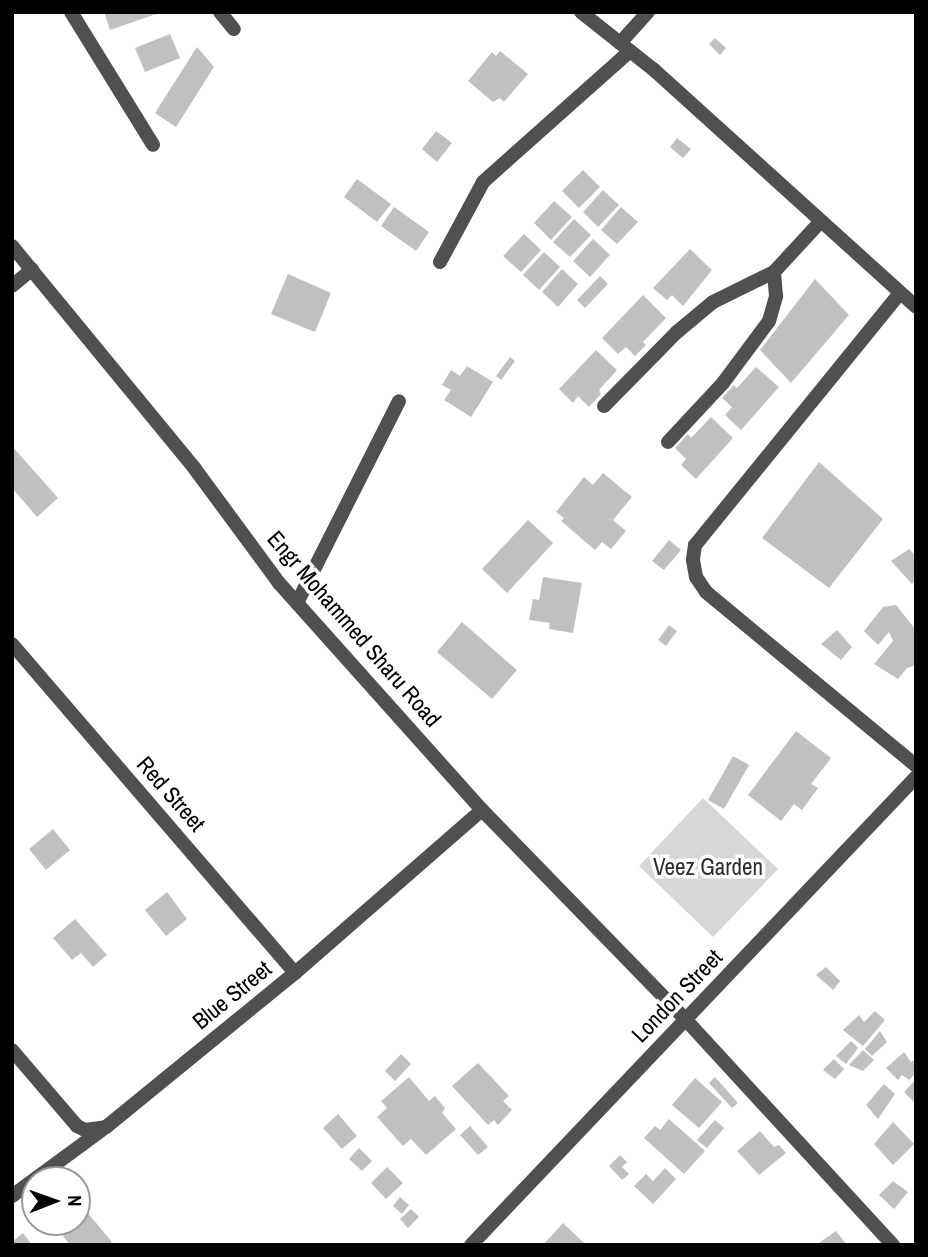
<!DOCTYPE html>
<style>
body{margin:0}
#map{position:relative;width:928px;height:1257px;overflow:hidden;background:#fff;font-family:"Archivo Narrow",sans-serif}
div>[style]{position:absolute}
[style*='--x']{left:calc(var(--x)*1px);top:calc(var(--y)*1px);width:calc(var(--w)*1px);rotate:calc(var(--a)*1deg)}
.green>*{inset:0;background:#d7d7d7}
.building>*{inset:0;background:#c0c0c0}
.street>*{height:14px;margin:-7px;padding:0 7px;transform-origin:7px;border-radius:7px;background:#505050}
span{translate:-50% -50%;white-space:nowrap;text-align:center;line-height:1.15;-webkit-text-stroke:7px #fff;paint-order:stroke}
.street-label{font-size:23px;color:#000}
.park-label{font-size:23px;color:#2e2e2e}
.frame{position:absolute;inset:0;border:14px solid #000;pointer-events:none}
.north{position:absolute;left:21px;top:1166px;width:70px;height:70px;box-sizing:border-box;background:#fff;border:2px solid #999;border-radius:50%;rotate:89deg;font-size:19px;font-weight:700;line-height:28px;text-align:center;color:#000}
.north::after{content:'';display:block;margin:auto;width:24px;height:32px;background:#000;clip-path:polygon(50% 0,100% 100%,50% 72%,0 100%)}
</style>
<div id="map">
<div class="green">
<div style="clip-path:polygon(703px 798px,778px 869px,713px 937px,639px 866px)"></div>
</div>
<div class="building">
<div style="clip-path:polygon(104px 12px,159px 12px,159px 13px,110px 30px)"></div>
<div style="clip-path:polygon(170px 34px,180px 58px,145px 72px,135px 48px)"></div>
<div style="clip-path:polygon(715px 38px,726px 48px,720px 55px,709px 44px)"></div>
<div style="clip-path:polygon(197px 47px,214px 67px,176px 127px,155px 113px)"></div>
<div style="clip-path:polygon(500px 51px,528px 74px,504px 102px,500px 98px,493px 102px,468px 81px,492px 52px,496px 56px)"></div>
<div style="clip-path:polygon(436px 131px,452px 143px,437px 162px,422px 149px)"></div>
<div style="clip-path:polygon(677px 138px,691px 149px,683px 158px,670px 147px)"></div>
<div style="clip-path:polygon(583px 170px,600px 187px,579px 208px,562px 191px)"></div>
<div style="clip-path:polygon(357px 179px,391px 204px,377px 222px,344px 197px)"></div>
<div style="clip-path:polygon(603px 190px,619px 205px,598px 227px,583px 212px)"></div>
<div style="clip-path:polygon(554px 201px,572px 217px,551px 240px,534px 223px)"></div>
<div style="clip-path:polygon(394px 207px,429px 232px,416px 251px,381px 226px)"></div>
<div style="clip-path:polygon(621px 207px,638px 222px,617px 244px,601px 230px)"></div>
<div style="clip-path:polygon(574px 219px,591px 235px,570px 257px,553px 242px)"></div>
<div style="clip-path:polygon(524px 234px,541px 250px,521px 272px,503px 256px)"></div>
<div style="clip-path:polygon(593px 239px,610px 255px,590px 277px,573px 261px)"></div>
<div style="clip-path:polygon(690px 249px,712px 270px,683px 306px,672px 295px,667px 300px,653px 288px)"></div>
<div style="clip-path:polygon(544px 252px,560px 267px,539px 290px,523px 275px)"></div>
<div style="clip-path:polygon(562px 269px,578px 284px,558px 307px,542px 292px)"></div>
<div style="clip-path:polygon(288px 274px,331px 293px,315px 332px,271px 314px)"></div>
<div style="clip-path:polygon(600px 276px,608px 284px,585px 308px,577px 300px)"></div>
<div style="clip-path:polygon(815px 279px,849px 315px,791px 383px,760px 350px)"></div>
<div style="clip-path:polygon(643px 295px,666px 318px,643px 342px,646px 345px,635px 356px,626px 347px,618px 354px,602px 338px)"></div>
<div style="clip-path:polygon(596px 350px,617px 370px,599px 390px,601px 394px,589px 407px,578px 396px,573px 403px,559px 389px)"></div>
<div style="clip-path:polygon(510px 357px,515px 361px,501px 380px,496px 376px)"></div>
<div style="clip-path:polygon(467px 366px,493px 382px,471px 417px,444px 400px,451px 390px,442px 385px,451px 370px,460px 376px)"></div>
<div style="clip-path:polygon(756px 367px,779px 387px,741px 430px,725px 415px,732px 407px,722px 398px,734px 385px,737px 388px)"></div>
<div style="clip-path:polygon(711px 417px,733px 438px,696px 479px,681px 465px,686px 459px,675px 448px,688px 434px,691px 438px)"></div>
<div style="clip-path:polygon(12px 446px,58px 498px,37px 517px,12px 488px)"></div>
<div style="clip-path:polygon(819px 462px,883px 519px,829px 588px,762px 538px)"></div>
<div style="clip-path:polygon(603px 473px,632px 497px,613px 520px,626px 531px,611px 549px,602px 542px,595px 550px,561px 521px,564px 518px,556px 512px,584px 477px,593px 485px)"></div>
<div style="clip-path:polygon(528px 520px,553px 543px,507px 593px,482px 569px)"></div>
<div style="clip-path:polygon(669px 540px,681px 550px,664px 570px,652px 561px)"></div>
<div style="clip-path:polygon(909px 549px,916px 556px,916px 580px,912px 584px,891px 561px)"></div>
<div style="clip-path:polygon(543px 577px,582px 583px,573px 633px,549px 629px,550px 623px,529px 620px,533px 599px,539px 600px)"></div>
<div style="clip-path:polygon(896px 605px,916px 630px,916px 665px,907px 668px,898px 679px,874px 664px,893px 641px,889px 632px,878px 645px,864px 631px,883px 607px)"></div>
<div style="clip-path:polygon(462px 622px,517px 670px,492px 699px,437px 652px)"></div>
<div style="clip-path:polygon(669px 625px,677px 631px,666px 646px,658px 640px)"></div>
<div style="clip-path:polygon(837px 630px,852px 647px,841px 660px,821px 644px)"></div>
<div style="clip-path:polygon(796px 731px,831px 758px,811px 784px,818px 788px,802px 810px,794px 804px,781px 821px,748px 795px)"></div>
<div style="clip-path:polygon(733px 756px,749px 765px,724px 809px,708px 800px)"></div>
<div style="clip-path:polygon(53px 829px,70px 850px,46px 870px,29px 849px)"></div>
<div style="clip-path:polygon(167px 892px,187px 919px,166px 936px,145px 910px)"></div>
<div style="clip-path:polygon(75px 919px,107px 955px,93px 967px,81px 953px,72px 960px,53px 938px)"></div>
<div style="clip-path:polygon(826px 967px,840px 981px,833px 990px,816px 975px)"></div>
<div style="clip-path:polygon(875px 1011px,885px 1020px,863px 1046px,843px 1030px,859px 1015px,864px 1022px)"></div>
<div style="clip-path:polygon(880px 1031px,887px 1042px,872px 1056px,865px 1049px)"></div>
<div style="clip-path:polygon(851px 1041px,858px 1048px,846px 1064px,836px 1056px)"></div>
<div style="clip-path:polygon(863px 1050px,874px 1060px,863px 1071px,849px 1065px)"></div>
<div style="clip-path:polygon(904px 1052px,911px 1062px,916px 1059px,916px 1073px,909px 1080px,902px 1075px,898px 1080px,886px 1068px)"></div>
<div style="clip-path:polygon(401px 1054px,411px 1064px,395px 1081px,385px 1071px)"></div>
<div style="clip-path:polygon(834px 1059px,844px 1069px,835px 1079px,823px 1070px)"></div>
<div style="clip-path:polygon(478px 1063px,509px 1096px,503px 1101px,512px 1110px,498px 1125px,494px 1120px,488px 1125px,452px 1086px)"></div>
<div style="clip-path:polygon(409px 1077px,429px 1101px,435px 1096px,445px 1108px,442px 1113px,456px 1129px,426px 1155px,411px 1139px,403px 1146px,377px 1117px,387px 1108px,381px 1101px)"></div>
<div style="clip-path:polygon(715px 1077px,738px 1103px,732px 1108px,709px 1083px)"></div>
<div style="clip-path:polygon(695px 1078px,722px 1102px,699px 1128px,672px 1105px)"></div>
<div style="clip-path:polygon(916px 1079px,916px 1104px,904px 1092px)"></div>
<div style="clip-path:polygon(884px 1084px,895px 1094px,878px 1119px,866px 1105px)"></div>
<div style="clip-path:polygon(338px 1114px,357px 1136px,342px 1149px,323px 1128px)"></div>
<div style="clip-path:polygon(669px 1119px,705px 1151px,684px 1174px,644px 1138px,655px 1126px,660px 1130px)"></div>
<div style="clip-path:polygon(715px 1120px,724px 1128px,707px 1148px,697px 1140px)"></div>
<div style="clip-path:polygon(893px 1122px,914px 1144px,893px 1165px,874px 1144px)"></div>
<div style="clip-path:polygon(470px 1126px,488px 1147px,478px 1155px,460px 1135px)"></div>
<div style="clip-path:polygon(760px 1131px,774px 1147px,779px 1145px,786px 1153px,759px 1175px,737px 1151px)"></div>
<div style="clip-path:polygon(359px 1148px,372px 1161px,362px 1171px,349px 1159px)"></div>
<div style="clip-path:polygon(620px 1155px,627px 1162px,622px 1167px,629px 1174px,622px 1180px,609px 1166px)"></div>
<div style="clip-path:polygon(387px 1167px,403px 1183px,386px 1199px,371px 1183px)"></div>
<div style="clip-path:polygon(665px 1168px,676px 1179px,653px 1204px,634px 1186px,646px 1174px,653px 1181px)"></div>
<div style="clip-path:polygon(893px 1181px,908px 1192px,894px 1209px,879px 1195px)"></div>
<div style="clip-path:polygon(400px 1197px,409px 1205px,402px 1214px,393px 1206px)"></div>
<div style="clip-path:polygon(77px 1200px,112px 1242px,108px 1245px,70px 1245px,52px 1222px,77px 1222px)"></div>
<div style="clip-path:polygon(411px 1209px,419px 1217px,408px 1228px,400px 1219px)"></div>
<div style="clip-path:polygon(563px 1223px,586px 1245px,543px 1245px)"></div>
<div style="clip-path:polygon(836px 1231px,847px 1245px,816px 1245px)"></div>
<div style="clip-path:polygon(23px 1233px,32px 1245px,12px 1245px,12px 1242px)"></div>
</div>
<div class="street">
<div style="--x:71;--y:12;--w:156;--a:58.3"></div>
<div style="--x:220;--y:12;--w:22;--a:51"></div>
<div style="--x:581;--y:12;--w:92;--a:38.4"></div>
<div style="--x:653;--y:69;--w:355;--a:42.1"></div>
<div style="--x:620;--y:43;--w:42;--a:-47.9"></div>
<div style="--x:12;--y:246;--w:288;--a:50.6"></div>
<div style="--x:195;--y:469;--w:142;--a:53.6"></div>
<div style="--x:279;--y:583;--w:305;--a:48.2"></div>
<div style="--x:482;--y:810;--w:293;--a:45.8"></div>
<div style="--x:686;--y:1020;--w:306;--a:47.4"></div>
<div style="--x:440;--y:262;--w:91;--a:-61.7"></div>
<div style="--x:483;--y:182;--w:197;--a:-41.7"></div>
<div style="--x:12;--y:286;--w:26;--a:-40"></div>
<div style="--x:900;--y:293;--w:325;--a:129.1"></div>
<div style="--x:695;--y:545;--w:15;--a:98"></div>
<div style="--x:693;--y:560;--w:17;--a:80"></div>
<div style="--x:696;--y:577;--w:18;--a:56"></div>
<div style="--x:706;--y:592;--w:273;--a:39.6"></div>
<div style="--x:604;--y:406;--w:104;--a:-45.4"></div>
<div style="--x:677;--y:332;--w:47;--a:-39.8"></div>
<div style="--x:713;--y:302;--w:68;--a:-26.2"></div>
<div style="--x:774;--y:272;--w:69;--a:-47.3"></div>
<div style="--x:668;--y:442;--w:81;--a:-47"></div>
<div style="--x:723;--y:383;--w:77;--a:-53.4"></div>
<div style="--x:769;--y:321;--w:26;--a:-74"></div>
<div style="--x:776;--y:296;--w:24;--a:-95"></div>
<div style="--x:297;--y:603;--w:226;--a:-63.2"></div>
<div style="--x:12;--y:644;--w:434;--a:49.3"></div>
<div style="--x:12;--y:1050;--w:100;--a:49.5"></div>
<div style="--x:77;--y:1126;--w:9;--a:27"></div>
<div style="--x:85;--y:1130;--w:21;--a:-8"></div>
<div style="--x:106;--y:1127;--w:244;--a:-39.2"></div>
<div style="--x:295;--y:973;--w:248;--a:-41.1"></div>
<div style="--x:12;--y:1196;--w:112;--a:-36.3"></div>
<div style="--x:471;--y:1245;--w:646;--a:-46.44"></div>
</div>
<div class="street-label">
<span style="left:354px;top:629px;rotate:49deg">Engr Mohammed Sharu Road</span>
<span style="left:171px;top:794px;rotate:49deg">Red Street</span>
<span style="left:232px;top:995px;rotate:-39deg">Blue Street</span>
<span style="left:677px;top:996px;rotate:-46deg">London Street</span>
</div>
<div class="park-label">
<span style="left:708px;top:867px">Veez Garden</span>
</div>
<div class="frame"></div>
<div class="north">N</div>
</div>
